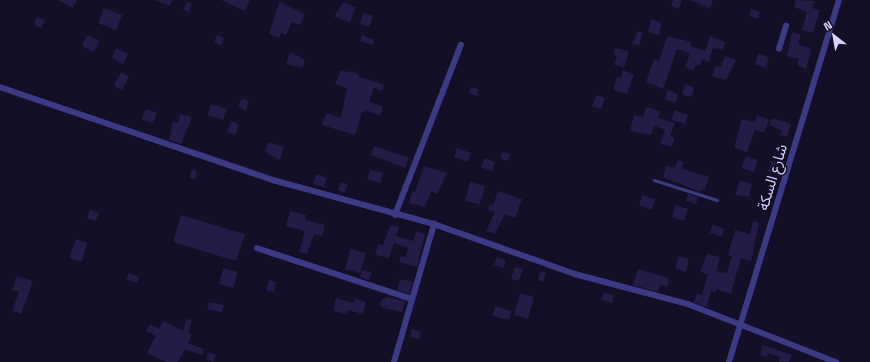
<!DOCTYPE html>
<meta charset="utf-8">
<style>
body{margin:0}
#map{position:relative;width:870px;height:362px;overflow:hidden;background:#130f26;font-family:"Space Grotesk","Noto Sans Arabic",sans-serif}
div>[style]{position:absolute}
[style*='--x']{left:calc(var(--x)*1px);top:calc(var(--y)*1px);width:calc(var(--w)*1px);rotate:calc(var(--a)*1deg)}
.building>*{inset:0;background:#241b47}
.service>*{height:3px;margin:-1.5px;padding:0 1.5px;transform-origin:1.5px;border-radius:1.5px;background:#3d3a85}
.minor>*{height:5.5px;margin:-2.75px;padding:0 2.75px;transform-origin:2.75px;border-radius:2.75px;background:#3d3a85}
span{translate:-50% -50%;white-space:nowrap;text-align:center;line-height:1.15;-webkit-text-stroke:3px #130f26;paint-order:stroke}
.street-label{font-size:15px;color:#d9d4ff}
.north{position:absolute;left:814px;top:16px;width:40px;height:40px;-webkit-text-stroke:3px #130f26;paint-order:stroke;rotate:329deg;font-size:11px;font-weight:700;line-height:16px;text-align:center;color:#d9d4ff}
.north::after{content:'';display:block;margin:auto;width:14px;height:18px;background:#d9d4ff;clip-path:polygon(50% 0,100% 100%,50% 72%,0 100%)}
</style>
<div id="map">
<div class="building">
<div style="clip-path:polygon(58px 0,77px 0,73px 8px)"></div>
<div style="clip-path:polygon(155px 0,173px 0,170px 6px)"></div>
<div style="clip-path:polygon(221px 0,250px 0,245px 11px)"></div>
<div style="clip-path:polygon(673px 0,682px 0,679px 9px,671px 6px)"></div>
<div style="clip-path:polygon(690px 0,713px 0,710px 9px)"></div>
<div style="clip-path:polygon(796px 0,814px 1px,812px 8px,820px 10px,813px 33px,802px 30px,807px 12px,794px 7px)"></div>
<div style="clip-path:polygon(187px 2px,192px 4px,189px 12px,183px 10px)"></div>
<div style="clip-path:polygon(279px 2px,305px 14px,300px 25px,292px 22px,286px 35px,281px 33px,279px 38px,269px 34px)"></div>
<div style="clip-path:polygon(343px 2px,356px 7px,350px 22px,334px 17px)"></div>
<div style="clip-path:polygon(104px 8px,122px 15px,116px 30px,98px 23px)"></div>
<div style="clip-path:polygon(751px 9px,760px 12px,758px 19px,749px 16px)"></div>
<div style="clip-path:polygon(363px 13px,373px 16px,369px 27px,360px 24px)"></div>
<div style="clip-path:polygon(37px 17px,45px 20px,41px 28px,34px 25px)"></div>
<div style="clip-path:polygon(651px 19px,662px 23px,659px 35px,648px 32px)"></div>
<div style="clip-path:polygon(638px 31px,643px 33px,639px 46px,632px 44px)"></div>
<div style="clip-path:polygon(792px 32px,801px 35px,798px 44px,812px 49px,806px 69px,797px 65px,799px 59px,787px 56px)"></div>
<div style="clip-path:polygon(87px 35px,100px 41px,94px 52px,82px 46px)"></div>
<div style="clip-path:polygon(217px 35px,224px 38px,221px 45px,214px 42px)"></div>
<div style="clip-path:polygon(362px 35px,374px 40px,373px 45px,360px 41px)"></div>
<div style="clip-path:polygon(667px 36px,692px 42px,690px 46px,705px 51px,710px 36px,725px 42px,723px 50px,713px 48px,709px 62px,702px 59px,700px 66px,696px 65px,694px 70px,685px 68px,690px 53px,677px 49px,663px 89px,646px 82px,654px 59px,659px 61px)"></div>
<div style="clip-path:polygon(116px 48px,128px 54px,123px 64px,112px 58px)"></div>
<div style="clip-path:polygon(615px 48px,629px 51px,624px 67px,614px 65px,617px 56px,613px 55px)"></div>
<div style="clip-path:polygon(290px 52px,305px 60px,303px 68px,286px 64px)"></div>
<div style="clip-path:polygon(758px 54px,769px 57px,766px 68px,755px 64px)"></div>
<div style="clip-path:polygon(725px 56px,736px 60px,726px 80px,712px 76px,716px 66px,721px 67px)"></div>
<div style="clip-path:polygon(341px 70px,350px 73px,350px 71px,359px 74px,358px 76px,384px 85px,382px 91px,374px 88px,369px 101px,383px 107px,380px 116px,366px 110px,365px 113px,362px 112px,355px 135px,322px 125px,326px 113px,341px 118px,347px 88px,335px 84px)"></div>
<div style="clip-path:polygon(623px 70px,634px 74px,627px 94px,613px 90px,617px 77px,621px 78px)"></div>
<div style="clip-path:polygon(121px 72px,129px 76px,122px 90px,114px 86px)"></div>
<div style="clip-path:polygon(685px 84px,694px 87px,692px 97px,682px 95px)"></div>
<div style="clip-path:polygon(471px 87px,479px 89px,477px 96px,468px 93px)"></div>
<div style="clip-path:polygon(668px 90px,678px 94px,675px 103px,665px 99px)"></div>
<div style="clip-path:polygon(597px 95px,605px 98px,601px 109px,592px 106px)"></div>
<div style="clip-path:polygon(242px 98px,249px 101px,246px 110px,238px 107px)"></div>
<div style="clip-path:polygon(211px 104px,227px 109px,223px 120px,208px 115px)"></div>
<div style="clip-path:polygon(646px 107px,660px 111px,658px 118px,675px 123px,670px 136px,675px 138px,671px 147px,660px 143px,665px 130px,654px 126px,651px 135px,630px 131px,634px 115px,643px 117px)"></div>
<div style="clip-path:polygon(146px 109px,157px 113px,153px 124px,141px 119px)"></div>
<div style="clip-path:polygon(675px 110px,688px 115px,685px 124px,671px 120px)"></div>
<div style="clip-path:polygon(180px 114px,192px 117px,181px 144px,169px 140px,173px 121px,178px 123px)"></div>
<div style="clip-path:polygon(757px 115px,769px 120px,764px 133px,755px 130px,747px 152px,734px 148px,742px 119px,755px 122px)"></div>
<div style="clip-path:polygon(772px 118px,791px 124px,787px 137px,780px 135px,782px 130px,769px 125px)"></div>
<div style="clip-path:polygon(231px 121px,239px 124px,235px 135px,227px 132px)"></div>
<div style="clip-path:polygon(268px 142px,284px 147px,280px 160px,267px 154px,268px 152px,265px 151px)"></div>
<div style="clip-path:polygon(374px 146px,409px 158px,405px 168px,371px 155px)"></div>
<div style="clip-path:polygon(457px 148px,471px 153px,468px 162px,454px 157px)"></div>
<div style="clip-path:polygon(502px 152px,510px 154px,508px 161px,500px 159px)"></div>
<div style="clip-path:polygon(746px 156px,758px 160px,754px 172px,741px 168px)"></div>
<div style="clip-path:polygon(485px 158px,495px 162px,492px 171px,481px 167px)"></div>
<div style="clip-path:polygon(678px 160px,684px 162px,682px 169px,709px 177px,705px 190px,701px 189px,700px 192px,663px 177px,666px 166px,675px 168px)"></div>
<div style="clip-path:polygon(772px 161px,779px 163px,775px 174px,768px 172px)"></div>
<div style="clip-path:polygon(424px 166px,447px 173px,437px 194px,431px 191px,425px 207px,409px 203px,412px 191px,415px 192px)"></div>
<div style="clip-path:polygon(192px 169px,197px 171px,195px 179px,189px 178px)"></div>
<div style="clip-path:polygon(370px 170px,383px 173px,380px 183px,367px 179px)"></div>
<div style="clip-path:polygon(316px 174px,327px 178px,324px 187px,313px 184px)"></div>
<div style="clip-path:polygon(740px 180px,752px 184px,749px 197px,735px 195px)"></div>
<div style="clip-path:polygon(341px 182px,348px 185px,345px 193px,338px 190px)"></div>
<div style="clip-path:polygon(470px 182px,485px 186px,480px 204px,465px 201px)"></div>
<div style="clip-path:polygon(498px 191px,522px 199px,515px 218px,505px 214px,495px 234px,486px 231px,495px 212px,488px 210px,490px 204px,493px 205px)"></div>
<div style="clip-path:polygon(688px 194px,698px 197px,696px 204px,686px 201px)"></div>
<div style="clip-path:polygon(642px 195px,655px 199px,652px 210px,639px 205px)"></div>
<div style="clip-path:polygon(675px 205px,688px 209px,684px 221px,672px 218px)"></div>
<div style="clip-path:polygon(90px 210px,99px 213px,96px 221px,87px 218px)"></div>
<div style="clip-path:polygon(290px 211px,306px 215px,305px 220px,325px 225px,322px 236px,314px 234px,307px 254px,299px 252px,305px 231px,286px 226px)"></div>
<div style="clip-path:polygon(181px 215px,245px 234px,236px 261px,173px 242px)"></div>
<div style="clip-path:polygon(753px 221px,759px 223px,751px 261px,741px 258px,731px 294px,716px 289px,716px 292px,711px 291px,707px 307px,694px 302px,697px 293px,702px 295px,708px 274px,700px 272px,707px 254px,720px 257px,716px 271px,727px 273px,732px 256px,728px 255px,735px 230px,750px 234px)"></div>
<div style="clip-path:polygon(390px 225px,399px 227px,396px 236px,414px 241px,416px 231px,425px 234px,417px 267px,399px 262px,401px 256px,406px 257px,408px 248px,394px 243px,389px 258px,375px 255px,378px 244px,383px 245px)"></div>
<div style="clip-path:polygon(712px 225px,724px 228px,722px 237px,710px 233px)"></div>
<div style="clip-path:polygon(76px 239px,87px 243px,82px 262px,69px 258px)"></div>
<div style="clip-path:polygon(350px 249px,366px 253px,360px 273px,345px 269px)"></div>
<div style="clip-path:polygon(679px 256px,689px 259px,686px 272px,675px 269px)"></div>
<div style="clip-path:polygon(497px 257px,506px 260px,503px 268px,494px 265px)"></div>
<div style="clip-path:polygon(515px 267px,523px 269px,519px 281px,511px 279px)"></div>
<div style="clip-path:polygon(223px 268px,238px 272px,233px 288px,219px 284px)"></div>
<div style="clip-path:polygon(638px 269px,669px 278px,667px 287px,660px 285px,658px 292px,633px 285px)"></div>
<div style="clip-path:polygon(362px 270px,372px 272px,369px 280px,360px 277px)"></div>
<div style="clip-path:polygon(540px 271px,546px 273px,543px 282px,538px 280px)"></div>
<div style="clip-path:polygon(129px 273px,139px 277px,137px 283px,126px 279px)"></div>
<div style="clip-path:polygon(17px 276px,33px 281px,21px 314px,12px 311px,19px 292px,12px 290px)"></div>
<div style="clip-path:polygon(400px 279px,413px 282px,409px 294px,397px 290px)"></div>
<div style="clip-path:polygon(269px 280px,276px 282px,274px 292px,266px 290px)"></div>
<div style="clip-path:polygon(604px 292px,614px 295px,612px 303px,601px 300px)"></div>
<div style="clip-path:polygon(520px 293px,534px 297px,528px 319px,514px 315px)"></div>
<div style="clip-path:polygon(387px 297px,405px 301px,402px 312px,383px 308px,380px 305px,382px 298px,386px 299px)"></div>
<div style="clip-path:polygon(336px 298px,354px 303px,355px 299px,366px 302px,363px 314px,348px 310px,347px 314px,333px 311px)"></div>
<div style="clip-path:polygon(209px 302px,224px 305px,222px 312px,207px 309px)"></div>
<div style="clip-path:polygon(495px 306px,512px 311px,509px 320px,492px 316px)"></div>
<div style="clip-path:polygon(186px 319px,192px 320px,188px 333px,191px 335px,188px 343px,204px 349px,202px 355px,185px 349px,178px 362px,166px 362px,147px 353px,156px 336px,146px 331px,150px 324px,159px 329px,163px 321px,183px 331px)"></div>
<div style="clip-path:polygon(412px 329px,421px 332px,419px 339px,410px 337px)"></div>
<div style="clip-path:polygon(763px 345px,792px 355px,789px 362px,779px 362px,780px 357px,768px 353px,767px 357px,760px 355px)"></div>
<div style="clip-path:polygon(209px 352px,216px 355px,213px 362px,206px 359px)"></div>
</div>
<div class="service">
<div style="--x:654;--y:180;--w:66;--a:17.6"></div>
</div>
<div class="minor">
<div style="--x:779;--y:49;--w:24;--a:-73"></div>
<div style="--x:0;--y:87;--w:288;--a:18.8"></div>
<div style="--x:273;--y:180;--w:167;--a:15.3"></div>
<div style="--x:434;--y:224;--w:150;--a:19.5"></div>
<div style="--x:575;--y:274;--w:117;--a:14.9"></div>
<div style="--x:688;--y:304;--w:159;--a:21.4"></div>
<div style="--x:395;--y:215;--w:182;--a:-68.8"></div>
<div style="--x:257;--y:248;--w:163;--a:18.2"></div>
<div style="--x:394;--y:362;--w:144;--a:-73.8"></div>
<div style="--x:729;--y:362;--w:378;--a:-73.1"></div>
</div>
<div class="street-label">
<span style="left:772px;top:177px;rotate:-73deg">شارع السكة</span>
</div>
<div class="north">N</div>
</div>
